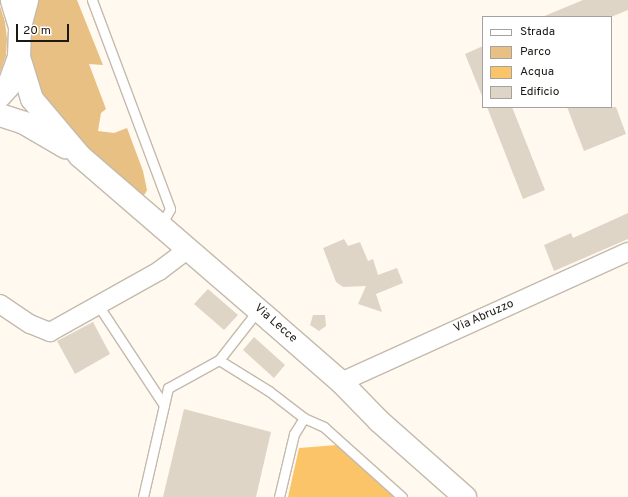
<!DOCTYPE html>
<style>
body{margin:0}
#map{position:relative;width:628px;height:497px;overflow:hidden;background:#fff9f0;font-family:Overpass,sans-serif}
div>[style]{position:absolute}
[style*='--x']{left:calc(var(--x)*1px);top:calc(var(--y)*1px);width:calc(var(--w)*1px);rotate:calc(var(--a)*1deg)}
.green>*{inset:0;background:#e8c083}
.water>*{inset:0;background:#fcc468}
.building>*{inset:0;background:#ded5c7}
.roads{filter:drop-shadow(1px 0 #c3baac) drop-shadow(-1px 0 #c3baac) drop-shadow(0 1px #c3baac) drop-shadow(0 -1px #c3baac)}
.service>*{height:9px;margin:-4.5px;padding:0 4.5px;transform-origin:4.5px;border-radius:4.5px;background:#fff}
.minor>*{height:18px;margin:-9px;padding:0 9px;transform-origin:9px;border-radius:9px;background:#fff}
.secondary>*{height:22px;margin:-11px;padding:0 11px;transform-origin:11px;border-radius:11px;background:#fff}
.primary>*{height:22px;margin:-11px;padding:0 11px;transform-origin:11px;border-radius:11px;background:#fff}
span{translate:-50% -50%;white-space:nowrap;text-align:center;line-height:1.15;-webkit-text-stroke:3px #fff;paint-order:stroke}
.street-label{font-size:12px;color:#1c1914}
.legend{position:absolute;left:482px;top:16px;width:130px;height:92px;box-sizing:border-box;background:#fff;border:1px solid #a4a3a1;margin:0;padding:5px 7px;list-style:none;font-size:12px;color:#1c1914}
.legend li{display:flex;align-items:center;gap:8px;height:20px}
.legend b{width:20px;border:1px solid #a4a3a1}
.scale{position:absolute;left:16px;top:24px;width:53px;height:18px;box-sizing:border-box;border:2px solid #1c1914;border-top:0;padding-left:5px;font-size:12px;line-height:14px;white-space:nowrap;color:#1c1914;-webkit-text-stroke:3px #fff;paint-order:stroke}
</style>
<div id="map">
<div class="green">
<div style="clip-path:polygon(30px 0,77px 0,103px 65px,89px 64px,106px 109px,101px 113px,98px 131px,114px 133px,127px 128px,143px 171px,147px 190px,145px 194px,141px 196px,82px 145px,36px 89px,30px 65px)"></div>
<div style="clip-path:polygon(0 6px,5px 22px,7px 39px,6px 56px,0 73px)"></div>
</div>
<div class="water">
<div style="clip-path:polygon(337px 445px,395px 497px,288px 497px,299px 448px)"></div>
</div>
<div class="building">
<div style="clip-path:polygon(583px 0,628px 0,628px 10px,611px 17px,542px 17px)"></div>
<div style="clip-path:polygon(483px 46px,483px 96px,482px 96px,465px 54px)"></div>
<div style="clip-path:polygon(487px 107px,512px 107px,545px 190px,523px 199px)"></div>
<div style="clip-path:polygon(567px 107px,616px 107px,626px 134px,584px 151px)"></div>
<div style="clip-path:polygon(628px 213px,628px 239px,554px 271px,544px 245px,571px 233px,573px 238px)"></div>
<div style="clip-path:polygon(344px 239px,348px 246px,360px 242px,368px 261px,373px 259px,378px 275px,397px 268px,403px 283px,376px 294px,382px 312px,358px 304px,366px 286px,343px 287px,336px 282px,323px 248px)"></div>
<div style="clip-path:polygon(208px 289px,238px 315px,224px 330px,194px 304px)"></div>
<div style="clip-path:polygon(313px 315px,325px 315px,326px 326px,319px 331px,310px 325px)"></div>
<div style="clip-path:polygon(93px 322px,110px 354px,75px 374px,57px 341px)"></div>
<div style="clip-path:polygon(254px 337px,285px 365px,274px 378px,243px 350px)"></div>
<div style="clip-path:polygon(184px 409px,271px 432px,256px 497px,163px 497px)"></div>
</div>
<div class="roads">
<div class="service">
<div style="--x:92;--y:0;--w:223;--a:69.5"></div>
<div style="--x:170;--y:209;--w:18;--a:119"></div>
<div style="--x:98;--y:305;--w:120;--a:56.6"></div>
<div style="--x:219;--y:360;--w:59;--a:31.8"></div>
<div style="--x:269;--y:391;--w:44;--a:37.6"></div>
<div style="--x:304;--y:418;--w:22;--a:24"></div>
<div style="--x:324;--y:427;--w:105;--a:41.9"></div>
<div style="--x:143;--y:497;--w:112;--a:-77.1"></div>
<div style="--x:168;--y:388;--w:58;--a:-28.8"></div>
<div style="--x:219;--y:360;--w:63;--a:-52"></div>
<div style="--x:279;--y:497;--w:65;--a:-76.6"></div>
<div style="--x:294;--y:434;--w:19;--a:-58"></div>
</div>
<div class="minor">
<div style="--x:0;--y:304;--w:36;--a:34"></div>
<div style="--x:30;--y:324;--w:22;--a:22"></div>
<div style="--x:50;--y:332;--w:125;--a:-29.2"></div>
<div style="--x:159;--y:271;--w:36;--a:-37"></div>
<div style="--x:341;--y:382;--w:315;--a:-24.4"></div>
</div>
<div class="secondary">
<div style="--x:20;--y:27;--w:28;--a:-75"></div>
</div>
<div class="primary">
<div style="--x:19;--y:57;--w:44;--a:72.8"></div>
<div style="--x:32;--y:99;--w:75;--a:49.9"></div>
<div style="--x:80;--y:156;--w:252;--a:40.8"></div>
<div style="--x:271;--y:321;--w:93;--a:41.1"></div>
<div style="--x:341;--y:382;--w:54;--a:45.7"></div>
<div style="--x:379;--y:421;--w:115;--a:41.5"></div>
<div style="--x:0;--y:96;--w:12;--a:-48"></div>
<div style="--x:8;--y:87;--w:32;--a:-70"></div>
<div style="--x:19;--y:57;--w:30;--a:-88"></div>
<div style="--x:20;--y:27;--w:28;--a:-107"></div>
<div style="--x:0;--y:115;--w:25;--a:18"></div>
<div style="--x:24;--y:123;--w:48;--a:30.3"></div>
</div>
</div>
<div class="street-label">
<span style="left:484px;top:317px;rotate:-24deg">Via Abruzzo</span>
<span style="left:275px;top:324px;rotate:41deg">Via Lecce</span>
</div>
<ul class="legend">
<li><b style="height:5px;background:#fff"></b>Strada</li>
<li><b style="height:11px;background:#e8c083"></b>Parco</li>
<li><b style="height:11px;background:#fcc468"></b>Acqua</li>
<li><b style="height:11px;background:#ded5c7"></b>Edificio</li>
</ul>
<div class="scale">20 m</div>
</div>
